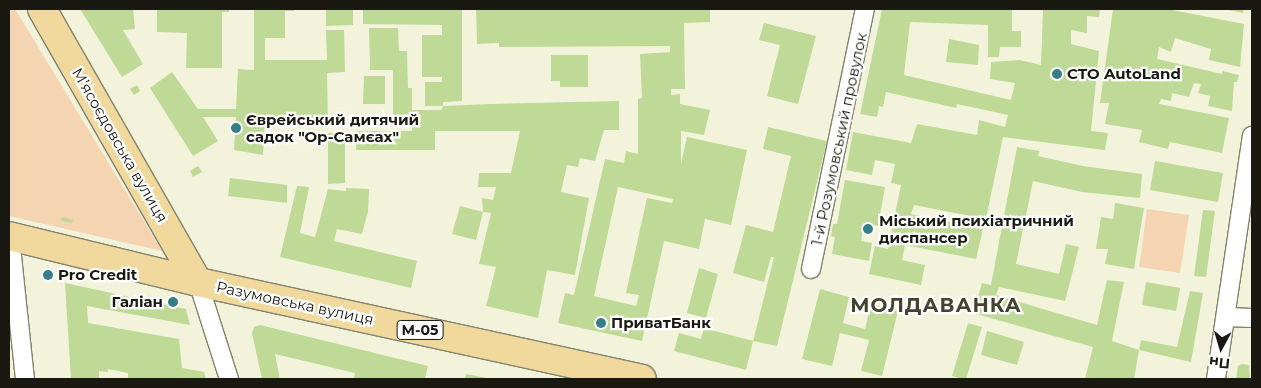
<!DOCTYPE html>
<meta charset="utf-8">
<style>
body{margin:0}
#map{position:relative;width:1261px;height:388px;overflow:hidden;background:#f3f3dc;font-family:Montserrat,sans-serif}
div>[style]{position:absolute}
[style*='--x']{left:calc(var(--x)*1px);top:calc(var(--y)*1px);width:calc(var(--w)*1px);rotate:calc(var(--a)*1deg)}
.green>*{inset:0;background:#f5d4b2}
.building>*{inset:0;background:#beda96}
.roads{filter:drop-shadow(1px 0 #82826d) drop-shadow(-1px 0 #82826d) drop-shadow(0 1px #82826d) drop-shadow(0 -1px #82826d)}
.street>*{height:18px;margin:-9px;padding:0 9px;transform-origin:9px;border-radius:9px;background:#fff}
.primary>*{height:28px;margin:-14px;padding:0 14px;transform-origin:14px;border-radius:14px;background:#f1d99e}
.dots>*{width:14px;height:14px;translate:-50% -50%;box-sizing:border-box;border:2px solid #fff;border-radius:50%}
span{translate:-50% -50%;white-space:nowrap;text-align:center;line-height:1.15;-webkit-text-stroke:4.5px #fff;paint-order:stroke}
.shield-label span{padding:1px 4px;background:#fff;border:1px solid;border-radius:4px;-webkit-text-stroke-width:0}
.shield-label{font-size:14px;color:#191911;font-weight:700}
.poi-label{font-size:15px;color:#191911;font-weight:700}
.left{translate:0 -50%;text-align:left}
.right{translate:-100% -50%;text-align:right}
.street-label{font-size:15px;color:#191911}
.district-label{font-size:20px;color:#434330;font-weight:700;letter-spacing:1px}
.frame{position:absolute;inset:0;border:10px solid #191911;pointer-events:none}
.north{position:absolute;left:1196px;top:323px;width:50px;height:50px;-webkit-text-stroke:4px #fff;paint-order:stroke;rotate:186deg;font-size:14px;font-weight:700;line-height:20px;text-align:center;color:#191911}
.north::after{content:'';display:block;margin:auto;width:18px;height:22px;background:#191911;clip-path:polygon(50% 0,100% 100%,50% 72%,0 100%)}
</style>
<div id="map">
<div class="green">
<div style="clip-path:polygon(9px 9px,15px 9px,162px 251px,9px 216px)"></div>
<div style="clip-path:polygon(1147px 209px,1189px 215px,1180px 273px,1139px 267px)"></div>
</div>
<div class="building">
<div style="clip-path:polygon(80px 9px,133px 9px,135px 29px,123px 30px,143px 64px,122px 77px)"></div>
<div style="clip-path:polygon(157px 9px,229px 9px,229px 12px,222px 12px,222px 68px,186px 68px,187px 33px,157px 32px)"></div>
<div style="clip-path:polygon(254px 9px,294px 9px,294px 11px,285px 11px,285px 38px,265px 38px,265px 60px,327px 60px,326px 30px,344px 30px,345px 72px,327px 73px,328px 122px,265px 123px,263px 155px,234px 150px,236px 117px,203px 117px,218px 141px,193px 156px,150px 88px,172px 72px,198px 109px,236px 109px,238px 69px,254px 70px)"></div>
<div style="clip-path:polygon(326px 9px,353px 9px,353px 25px,326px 26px)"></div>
<div style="clip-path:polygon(363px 9px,462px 9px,462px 101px,443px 102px,443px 106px,425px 106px,425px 82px,442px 82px,442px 77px,422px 77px,422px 35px,442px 35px,442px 25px,363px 24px)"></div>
<div style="clip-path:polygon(evenodd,476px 9px,710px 9px,710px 22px,684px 23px,685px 89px,671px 89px,671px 95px,680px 94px,680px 104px,710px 110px,704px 135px,681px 131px,681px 164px,687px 137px,747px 150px,731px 225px,705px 219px,699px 249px,664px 241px,642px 341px,558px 323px,565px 293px,574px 295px,605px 159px,624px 163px,626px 151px,638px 154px,638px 99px,642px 98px,640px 54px,670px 52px,670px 46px,499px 47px,499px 43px,477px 44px,476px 9px,618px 187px,673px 199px,672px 203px,647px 198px,626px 293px,639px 295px,636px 306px,594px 296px,618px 187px)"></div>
<div style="clip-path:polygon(882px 9px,1012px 9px,1012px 31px,1021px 31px,1021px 47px,1000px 47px,999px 57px,988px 57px,988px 25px,910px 22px,904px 75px,1011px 100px,1015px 83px,990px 79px,991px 62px,1020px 60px,1041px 65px,1043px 9px,1100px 9px,1099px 17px,1087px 16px,1087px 33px,1071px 30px,1071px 44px,1099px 51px,1091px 131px,1108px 133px,1105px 150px,1003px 137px,986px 219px,914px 205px,911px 214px,983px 229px,976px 259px,905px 245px,902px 260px,925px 265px,921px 285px,869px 274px,875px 246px,888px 249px,901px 185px,891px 183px,895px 164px,875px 160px,872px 175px,846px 170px,853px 132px,911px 143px,917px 124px,977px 135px,979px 120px,1005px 127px,1008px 115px,957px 104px,956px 108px,886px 92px,883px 107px,879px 106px,877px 117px,860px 114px)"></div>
<div style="clip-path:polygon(1113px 9px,1167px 9px,1244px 24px,1240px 67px,1209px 60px,1211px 49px,1175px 38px,1171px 52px,1159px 47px,1157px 59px,1222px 74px,1223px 71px,1239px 75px,1237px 82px,1234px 82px,1232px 111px,1208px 106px,1210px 96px,1198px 93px,1201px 84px,1194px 83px,1189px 97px,1172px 93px,1171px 101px,1161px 99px,1159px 104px,1229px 118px,1222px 153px,1170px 142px,1168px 149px,1139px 142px,1142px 130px,1105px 124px,1109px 103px,1100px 103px)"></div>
<div style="clip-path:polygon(1223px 9px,1244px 9px,1243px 13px)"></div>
<div style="clip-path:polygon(764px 23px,816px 36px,798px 104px,767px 96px,780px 45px,759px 40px)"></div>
<div style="clip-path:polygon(369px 28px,398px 28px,399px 51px,407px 51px,408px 88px,412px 88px,412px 110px,441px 110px,443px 106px,491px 104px,619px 101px,619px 130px,604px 130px,595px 161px,580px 158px,578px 167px,567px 165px,561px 192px,589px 198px,575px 275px,547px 270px,538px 318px,486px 306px,496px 267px,479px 264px,491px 213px,483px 212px,476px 240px,452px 234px,460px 206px,483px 212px,482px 198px,493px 200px,496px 187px,478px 187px,479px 173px,511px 173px,520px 131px,435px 131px,435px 150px,356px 150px,356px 131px,412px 131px,412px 116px,393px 116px,393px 70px,370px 70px)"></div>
<div style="clip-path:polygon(949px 39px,979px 45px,978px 65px,946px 62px)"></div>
<div style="clip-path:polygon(551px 55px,588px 55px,588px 87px,560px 87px,560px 81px,551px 81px)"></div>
<div style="clip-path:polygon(364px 76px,385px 76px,385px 104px,363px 104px)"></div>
<div style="clip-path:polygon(137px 85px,140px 91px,134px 95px,130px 89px)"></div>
<div style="clip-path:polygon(768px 127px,827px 141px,777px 346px,753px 341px,746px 370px,674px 351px,679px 333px,701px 339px,704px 328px,753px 341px,774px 257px,771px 257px,764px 282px,733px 273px,746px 225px,773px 232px,791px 156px,763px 149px)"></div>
<div style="clip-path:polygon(328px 133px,345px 133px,345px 183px,328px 184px)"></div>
<div style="clip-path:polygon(1017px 147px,1039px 151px,1038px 156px,1083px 166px,1142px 174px,1140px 198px,1082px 192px,1033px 181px,1016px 264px,1059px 274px,1066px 244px,1079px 247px,1065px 301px,999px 287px,996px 295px,1097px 325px,1107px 280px,1124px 282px,1112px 341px,1139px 350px,1134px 379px,1085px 379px,1093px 347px,973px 313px,982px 283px,991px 285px)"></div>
<div style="clip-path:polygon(1155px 161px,1223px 173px,1218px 202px,1150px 190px)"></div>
<div style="clip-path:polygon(198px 166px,202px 172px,193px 177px,190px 171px)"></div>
<div style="clip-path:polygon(230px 178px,287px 185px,287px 203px,228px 196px)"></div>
<div style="clip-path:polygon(845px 180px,885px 187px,878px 226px,864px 223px,861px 241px,872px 243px,869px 261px,832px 254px,835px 237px,831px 236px,833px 224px,837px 224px)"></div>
<div style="clip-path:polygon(297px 186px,309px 187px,300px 233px,315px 237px,328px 189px,346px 191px,346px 188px,369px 189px,368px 212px,362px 234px,337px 229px,334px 241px,417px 261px,411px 288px,280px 257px)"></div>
<div style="clip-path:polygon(1115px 203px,1144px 208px,1134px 269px,1105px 264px,1108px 249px,1096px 249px,1101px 217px,1113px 219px)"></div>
<div style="clip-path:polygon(1203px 210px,1215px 211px,1206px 277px,1194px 276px)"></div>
<div style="clip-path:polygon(62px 217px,73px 220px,72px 223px,61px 221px)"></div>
<div style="clip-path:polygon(699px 268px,718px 274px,706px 318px,687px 313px)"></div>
<div style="clip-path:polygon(1146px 282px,1180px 288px,1176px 311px,1142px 305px)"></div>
<div style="clip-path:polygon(65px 283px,186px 309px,190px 325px,87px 306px,88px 323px,179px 339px,182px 368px,204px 372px,206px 379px,128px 379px,128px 373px,108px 369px,108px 372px,99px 371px,99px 379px,71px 379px)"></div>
<div style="clip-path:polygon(820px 289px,849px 297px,843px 323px,865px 329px,871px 304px,898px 311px,882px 376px,861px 371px,869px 340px,840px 333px,832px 366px,802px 359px)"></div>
<div style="clip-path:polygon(1190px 291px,1203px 293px,1191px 362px,1139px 350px,1141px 340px,1177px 347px)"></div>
<div style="clip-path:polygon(968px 323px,982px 327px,966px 379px,963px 379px,952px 376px)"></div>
<div style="clip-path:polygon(260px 325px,428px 366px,425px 379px,354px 379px,355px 373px,275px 354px,280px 379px,262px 379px,252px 333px,254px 327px)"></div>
<div style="clip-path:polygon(987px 331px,1024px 342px,1017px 365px,981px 355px)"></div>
<div style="clip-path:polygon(1242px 364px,1249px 365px,1250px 379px,1236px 379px,1238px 366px)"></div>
<div style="clip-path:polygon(466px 374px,488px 378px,488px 379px,465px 379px)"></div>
</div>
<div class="roads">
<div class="street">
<div style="--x:10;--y:237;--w:143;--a:84"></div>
<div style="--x:811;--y:269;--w:266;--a:-78.3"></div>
<div style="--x:198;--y:282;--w:102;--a:72.3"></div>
<div style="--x:1226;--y:317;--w:26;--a:2"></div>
<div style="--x:1216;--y:379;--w:246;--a:-81.6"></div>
</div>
<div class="primary">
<div style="--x:42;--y:9;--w:314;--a:60.3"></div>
<div style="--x:9;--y:236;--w:195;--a:13.7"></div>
<div style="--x:198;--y:282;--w:454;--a:12.3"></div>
</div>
</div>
<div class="dots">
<div style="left:1057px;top:74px;background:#367e86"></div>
<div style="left:236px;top:128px;background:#367e86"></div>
<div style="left:868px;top:229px;background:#367e86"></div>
<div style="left:48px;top:275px;background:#367e86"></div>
<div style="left:173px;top:302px;background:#367e86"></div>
<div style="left:601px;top:323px;background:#367e86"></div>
</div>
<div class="shield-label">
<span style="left:420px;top:330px">М-05</span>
</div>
<div class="poi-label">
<span class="left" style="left:1067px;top:74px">СТО AutoLand</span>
<span class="left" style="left:246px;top:128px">Єврейський дитячий<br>садок "Ор-Самєах"</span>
<span class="left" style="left:879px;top:229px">Міський психіатричний<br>диспансер</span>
<span class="left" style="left:58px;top:275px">Pro Credit</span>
<span class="right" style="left:163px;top:302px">Галіан</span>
<span class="left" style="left:611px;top:323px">ПриватБанк</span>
</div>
<div class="street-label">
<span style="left:839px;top:139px;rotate:-78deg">1-й Розумовський провулок</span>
<span style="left:120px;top:145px;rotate:60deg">Мʼясоєдовська вулиця</span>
<span style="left:295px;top:303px;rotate:12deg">Разумовська вулиця</span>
</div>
<div class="district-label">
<span style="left:936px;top:305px">МОЛДАВАНКА</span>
</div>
<div class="frame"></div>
<div class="north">Пн</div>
</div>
